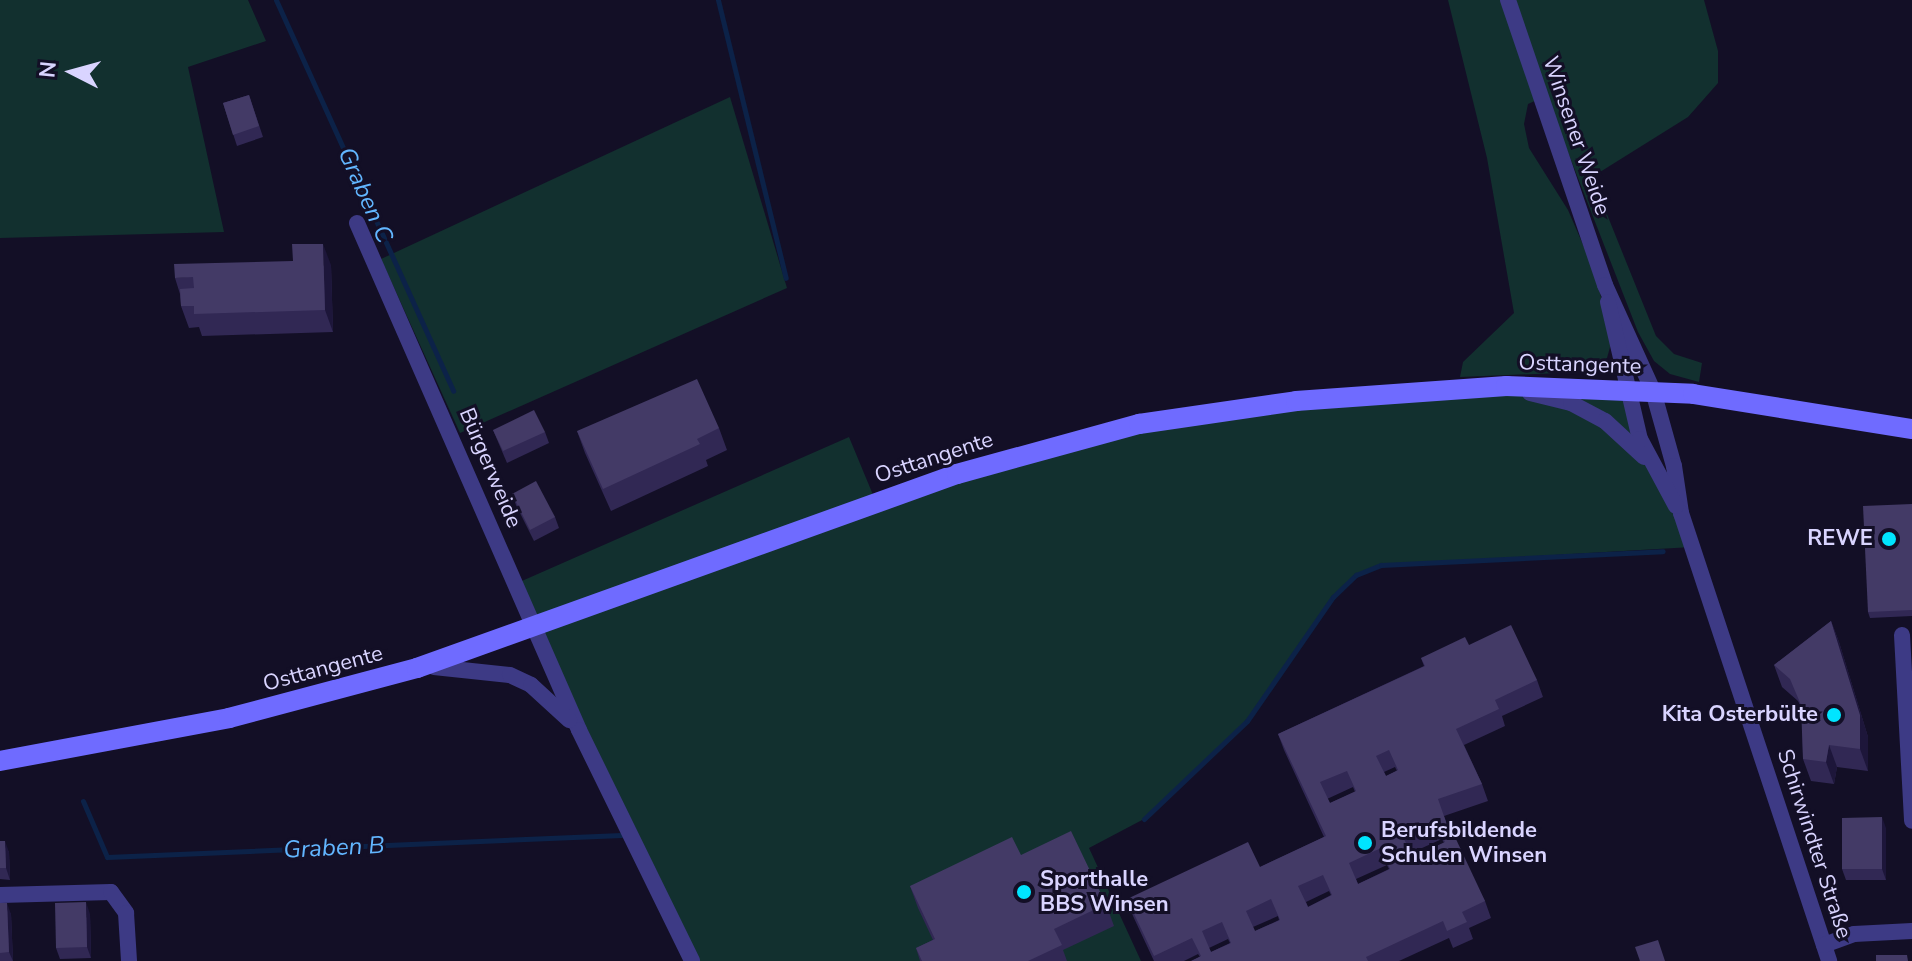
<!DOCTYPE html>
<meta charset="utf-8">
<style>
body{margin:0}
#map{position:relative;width:1912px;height:961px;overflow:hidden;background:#130f26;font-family:"Nunito Sans",sans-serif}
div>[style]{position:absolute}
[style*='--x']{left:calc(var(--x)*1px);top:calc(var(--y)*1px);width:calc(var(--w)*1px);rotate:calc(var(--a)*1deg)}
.green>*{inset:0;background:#12302f}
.stream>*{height:5px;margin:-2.5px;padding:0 2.5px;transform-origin:2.5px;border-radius:2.5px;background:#0c2248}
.street>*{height:16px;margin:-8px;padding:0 8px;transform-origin:8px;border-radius:8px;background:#3d3a85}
.secondary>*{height:20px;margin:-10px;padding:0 10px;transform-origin:10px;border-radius:10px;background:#6f6bff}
.wall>*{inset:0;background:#312854}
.shaded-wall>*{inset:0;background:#1d163a}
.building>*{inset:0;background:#433a66}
.dots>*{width:22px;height:22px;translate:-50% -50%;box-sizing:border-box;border:4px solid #130f26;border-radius:50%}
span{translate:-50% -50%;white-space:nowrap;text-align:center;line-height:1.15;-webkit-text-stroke:6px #130f26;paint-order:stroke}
.street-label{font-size:22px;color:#d9d4ff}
.poi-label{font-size:22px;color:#d9d4ff;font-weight:700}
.right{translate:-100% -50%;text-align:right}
.left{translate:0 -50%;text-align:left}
.water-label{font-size:24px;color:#62b6ff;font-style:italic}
.north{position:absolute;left:32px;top:32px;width:80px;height:80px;-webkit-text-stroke:6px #130f26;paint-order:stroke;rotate:276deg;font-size:22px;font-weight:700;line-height:32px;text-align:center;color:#d9d4ff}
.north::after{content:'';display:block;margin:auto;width:28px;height:36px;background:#d9d4ff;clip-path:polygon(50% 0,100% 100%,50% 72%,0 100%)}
</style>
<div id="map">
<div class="green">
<div style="clip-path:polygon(0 0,248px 0,266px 41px,188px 67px,224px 232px,0 238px)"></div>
<div style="clip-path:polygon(1448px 0,1704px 0,1718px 51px,1718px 83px,1688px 117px,1592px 177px,1656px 336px,1674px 354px,1702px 363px,1699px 382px,1670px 374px,1654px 361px,1638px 332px,1546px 96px,1528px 104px,1524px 124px,1529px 148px,1568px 210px,1594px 270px,1612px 340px,1607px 358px,1582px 372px,1460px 377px,1463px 362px,1514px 313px,1487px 158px)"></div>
<div style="clip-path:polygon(730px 97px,787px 288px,460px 433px,381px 259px)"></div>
<div style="clip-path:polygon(1627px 389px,1692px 547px,1381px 565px,1356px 575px,1333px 597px,1247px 721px,1144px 819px,1089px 848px,1141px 961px,692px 961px,515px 584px,849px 437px,876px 502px,1139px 424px,1296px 401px)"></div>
</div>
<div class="stream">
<div style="--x:276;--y:0;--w:429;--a:65.6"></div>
<div style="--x:718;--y:0;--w:286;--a:76.3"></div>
<div style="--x:83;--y:801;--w:61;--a:66.8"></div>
<div style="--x:107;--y:857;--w:515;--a:-2.45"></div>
<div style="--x:1144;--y:819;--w:142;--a:-43.6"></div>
<div style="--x:1247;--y:721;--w:151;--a:-55.3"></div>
<div style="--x:1333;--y:597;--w:32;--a:-44"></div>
<div style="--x:1356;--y:575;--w:27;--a:-22"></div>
<div style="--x:1381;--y:565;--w:282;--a:-2.8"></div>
</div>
<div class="street">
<div style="--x:1508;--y:0;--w:301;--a:71.2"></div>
<div style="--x:1605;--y:285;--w:116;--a:65.6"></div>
<div style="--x:1653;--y:391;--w:78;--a:74.4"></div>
<div style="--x:1674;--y:466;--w:48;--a:81.5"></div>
<div style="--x:1681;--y:513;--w:472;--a:71.7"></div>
<div style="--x:357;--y:223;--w:553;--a:66.35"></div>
<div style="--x:579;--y:730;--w:257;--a:63.9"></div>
<div style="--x:1608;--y:302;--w:141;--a:76.9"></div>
<div style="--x:1640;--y:439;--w:76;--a:61.8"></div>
<div style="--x:1530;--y:393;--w:42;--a:13.7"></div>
<div style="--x:1571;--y:403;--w:38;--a:28"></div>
<div style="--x:1605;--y:421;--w:53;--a:42.7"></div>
<div style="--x:1902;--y:635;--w:186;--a:86.9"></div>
<div style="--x:434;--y:667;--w:76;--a:6"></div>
<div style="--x:510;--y:675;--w:23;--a:25"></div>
<div style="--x:531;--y:685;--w:52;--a:42.6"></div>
<div style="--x:0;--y:895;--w:111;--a:-1.5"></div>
<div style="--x:111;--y:892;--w:26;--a:54"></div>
<div style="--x:126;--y:913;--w:48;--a:86.4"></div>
<div style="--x:1824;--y:945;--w:32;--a:-20"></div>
<div style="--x:1854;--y:934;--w:58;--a:-3"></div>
</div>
<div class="secondary">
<div style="--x:0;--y:761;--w:233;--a:-10.6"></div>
<div style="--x:229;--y:718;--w:195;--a:-14.9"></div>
<div style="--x:417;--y:668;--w:574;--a:-19.76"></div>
<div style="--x:957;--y:474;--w:189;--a:-15.4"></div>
<div style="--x:1139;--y:424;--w:159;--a:-8.3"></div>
<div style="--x:1296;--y:401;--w:211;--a:-4.1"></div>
<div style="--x:1506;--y:386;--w:187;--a:2.4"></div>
<div style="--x:1693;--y:394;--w:222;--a:9.1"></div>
</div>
<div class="wall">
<div style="clip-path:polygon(249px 95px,263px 137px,237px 146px,223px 103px)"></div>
<div style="clip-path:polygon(331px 265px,333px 332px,202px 336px,199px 327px,189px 328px,181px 306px,180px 294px,175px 278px)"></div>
<div style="clip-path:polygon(719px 428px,727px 450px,706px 460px,708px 466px,611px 511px,585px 453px,577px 431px)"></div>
<div style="clip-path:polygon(493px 430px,545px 432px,549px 443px,507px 463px)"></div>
<div style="clip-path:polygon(512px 494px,555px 517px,559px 528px,534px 541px,516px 505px)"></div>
<div style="clip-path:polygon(1912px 504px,1912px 616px,1870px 618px,1868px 612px)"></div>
<div style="clip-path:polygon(1831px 621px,1839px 642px,1868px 737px,1868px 771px,1837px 767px,1834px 784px,1811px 781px,1803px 759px,1802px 710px,1798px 701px,1782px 687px,1774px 665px)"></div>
<div style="clip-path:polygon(evenodd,1469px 645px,1537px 680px,1543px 697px,1502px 716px,1505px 726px,1464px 745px,1482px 784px,1488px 801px,1444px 816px,1452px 839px,1485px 901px,1491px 918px,1469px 928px,1473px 939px,1453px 948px,1449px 938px,1399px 961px,1191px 961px,1200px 957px,1198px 954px,1184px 961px,1154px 961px,1133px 916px,1127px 899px,1260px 867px,1324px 837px,1284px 750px,1278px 734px,1424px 666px,1421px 658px,1469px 645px,1395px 767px,1397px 771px,1386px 776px,1384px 772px,1395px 767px,1469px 645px,1353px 787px,1355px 792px,1330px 803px,1327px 799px,1353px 787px,1469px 645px,1442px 839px,1444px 843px,1413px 857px,1411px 853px,1442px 839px,1469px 645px,1387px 865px,1389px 869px,1358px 884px,1356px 879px,1387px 865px,1469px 645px,1329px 891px,1331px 895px,1308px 907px,1306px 902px,1329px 891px,1469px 645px,1278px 916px,1279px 920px,1255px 931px,1253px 927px,1278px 916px,1469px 645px,1228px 939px,1230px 943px,1211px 952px,1209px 948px,1228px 939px)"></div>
<div style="clip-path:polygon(1886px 828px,1886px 880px,1846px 880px,1842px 869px)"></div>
<div style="clip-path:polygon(0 841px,9px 852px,10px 880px,0 879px)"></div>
<div style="clip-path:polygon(1021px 855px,1106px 904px,1114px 926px,1063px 950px,1067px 961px,920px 961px,916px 948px,933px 940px,918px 908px,910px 886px)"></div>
<div style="clip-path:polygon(0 903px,11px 914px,13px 961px,0 961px)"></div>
<div style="clip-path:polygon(90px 914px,91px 958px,60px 959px,56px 948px)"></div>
</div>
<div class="shaded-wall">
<div style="clip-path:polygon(323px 244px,331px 265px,333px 332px,325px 310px)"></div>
<div style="clip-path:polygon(1831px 621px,1839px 642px,1868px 737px,1868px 771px,1860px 749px)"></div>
<div style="clip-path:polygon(1829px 745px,1837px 767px,1834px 784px,1826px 762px)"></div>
<div style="clip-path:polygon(1882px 817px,1886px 828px,1886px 880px,1882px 869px)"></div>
<div style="clip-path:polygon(5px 841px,9px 852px,10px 880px,6px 868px)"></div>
<div style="clip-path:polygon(86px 902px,90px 914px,91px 958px,87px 947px)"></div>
<div style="clip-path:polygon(7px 903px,11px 914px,13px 961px,9px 952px)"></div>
</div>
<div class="building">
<div style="clip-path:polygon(249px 95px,259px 126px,233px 135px,223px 103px)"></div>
<div style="clip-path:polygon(292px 244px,323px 244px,325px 310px,194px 314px,194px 306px,181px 306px,180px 289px,194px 288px,193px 277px,175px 278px,174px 264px,293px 261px)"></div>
<div style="clip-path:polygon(697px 379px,719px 428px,697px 439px,700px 444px,603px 489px,577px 431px)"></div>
<div style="clip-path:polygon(534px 410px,545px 432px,503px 451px,493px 430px)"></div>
<div style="clip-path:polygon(536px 481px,555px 517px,530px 530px,512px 494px)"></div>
<div style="clip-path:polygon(1912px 504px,1912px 610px,1868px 612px,1863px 506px)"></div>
<div style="clip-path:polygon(1831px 621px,1860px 715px,1860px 749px,1829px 745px,1826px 762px,1803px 759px,1801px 705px,1790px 679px,1774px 665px)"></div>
<div style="clip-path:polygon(evenodd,1511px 625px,1537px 680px,1495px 700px,1499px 709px,1456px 729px,1482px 784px,1438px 799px,1452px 839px,1455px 837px,1485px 901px,1462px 912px,1467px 922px,1447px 931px,1443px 921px,1366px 957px,1368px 961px,1191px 961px,1201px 956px,1192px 938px,1154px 956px,1127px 899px,1248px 842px,1260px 867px,1326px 836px,1278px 734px,1425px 666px,1421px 658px,1465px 637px,1469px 645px,1511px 625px,1389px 750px,1398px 770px,1386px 776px,1376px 756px,1389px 750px,1511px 625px,1347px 771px,1356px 791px,1330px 803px,1320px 782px,1347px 771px,1511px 625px,1436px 822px,1445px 842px,1413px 857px,1403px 837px,1436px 822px,1511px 625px,1381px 848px,1390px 869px,1358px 884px,1349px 863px,1381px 848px,1511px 625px,1323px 875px,1332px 895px,1308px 907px,1298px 886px,1323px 875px,1511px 625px,1271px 899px,1280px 920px,1255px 931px,1246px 911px,1271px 899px,1511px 625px,1222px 922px,1231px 943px,1211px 952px,1202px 931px,1222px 922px)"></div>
<div style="clip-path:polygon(1882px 817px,1882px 869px,1842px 869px,1842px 818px)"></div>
<div style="clip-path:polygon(1071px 831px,1106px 904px,1054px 929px,1062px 945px,1028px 961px,922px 961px,916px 948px,935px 939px,910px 886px,1012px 837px,1021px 855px)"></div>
<div style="clip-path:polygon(0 841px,5px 841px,6px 868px,0 868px)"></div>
<div style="clip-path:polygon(86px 902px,87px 947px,56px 948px,55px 903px)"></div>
<div style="clip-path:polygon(0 903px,7px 903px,9px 952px,0 953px)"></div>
<div style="clip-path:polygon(1658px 940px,1665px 961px,1640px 961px,1635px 947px)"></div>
<div style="clip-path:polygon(1876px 955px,1907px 955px,1908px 961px,1876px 961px)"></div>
</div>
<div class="dots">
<div style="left:1889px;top:539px;background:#00e5ff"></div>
<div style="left:1834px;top:715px;background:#00e5ff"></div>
<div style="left:1365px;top:843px;background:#00e5ff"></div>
<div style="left:1024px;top:892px;background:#00e5ff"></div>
</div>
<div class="street-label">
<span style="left:1576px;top:136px;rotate:71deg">Winsener Weide</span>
<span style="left:1580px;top:365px;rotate:2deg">Osttangente</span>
<span style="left:934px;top:458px;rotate:-18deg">Osttangente</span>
<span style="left:490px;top:468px;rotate:67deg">Bürgerweide</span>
<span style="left:323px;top:669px;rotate:-15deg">Osttangente</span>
<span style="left:1814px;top:844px;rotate:72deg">Schirwindter Straße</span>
</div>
<div class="poi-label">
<span class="right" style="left:1873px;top:539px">REWE</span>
<span class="right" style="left:1818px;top:715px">Kita Osterbülte</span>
<span class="left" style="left:1381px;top:843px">Berufsbildende<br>Schulen Winsen</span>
<span class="left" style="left:1040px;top:892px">Sporthalle<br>BBS Winsen</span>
</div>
<div class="water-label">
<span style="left:365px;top:195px;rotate:66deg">Graben C</span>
<span style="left:334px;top:848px;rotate:-3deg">Graben B</span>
</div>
<div class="north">N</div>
</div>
